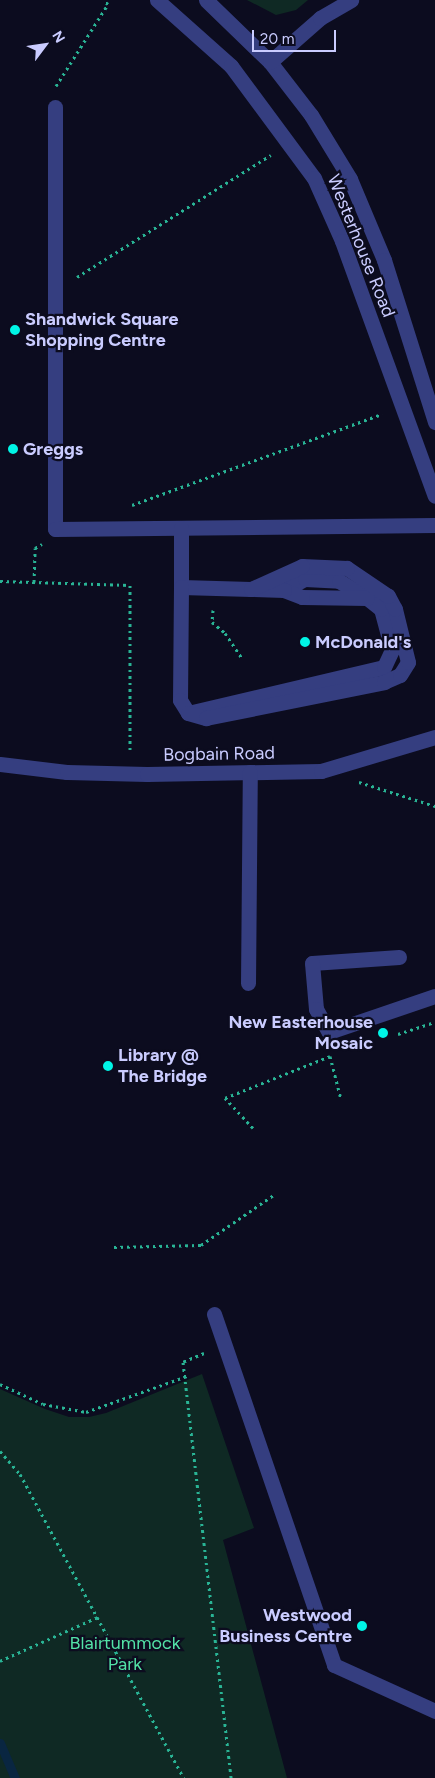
<!DOCTYPE html>
<style>
body{margin:0}
#map{position:relative;width:435px;height:1778px;overflow:hidden;background:#0c0c1f;font-family:Figtree,sans-serif}
div>[style]{position:absolute}
[style*='--x']{left:calc(var(--x)*1px);top:calc(var(--y)*1px);width:calc(var(--w)*1px);rotate:calc(var(--a)*1deg)}
.green>*{inset:0;background:#0f2924}
.stream>*{height:9px;margin:-4.5px;padding:0 4.5px;transform-origin:4.5px;border-radius:4.5px;background:#092641}
.path>*{height:3px;margin-top:-1.5px;transform-origin:0;background:repeating-linear-gradient(90deg,#29b495 0 2.5px,transparent 0 6.5px)}
.minor>*{height:15px;margin:-7.5px;padding:0 7.5px;transform-origin:7.5px;border-radius:7.5px;background:#353e80}
.dots>*{width:14px;height:14px;translate:-50% -50%;box-sizing:border-box;border:2px solid #0c0c1f;border-radius:50%}
span{translate:-50% -50%;white-space:nowrap;text-align:center;line-height:1.15;-webkit-text-stroke:4.5px #0c0c1f;paint-order:stroke}
.street-label{font-size:18px;color:#caccff}
.poi-label{font-size:18px;color:#caccff;font-weight:700}
.left{translate:0 -50%;text-align:left}
.right{translate:-100% -50%;text-align:right}
.park-label{font-size:18px;color:#53e2a7}
.north{position:absolute;left:20px;top:20px;width:50px;height:50px;-webkit-text-stroke:4px #0c0c1f;paint-order:stroke;rotate:59deg;font-size:14px;font-weight:700;line-height:20px;text-align:center;color:#caccff}
.north::after{content:'';display:block;margin:auto;width:18px;height:22px;background:#caccff;clip-path:polygon(50% 0,100% 100%,50% 72%,0 100%)}
.scale{position:absolute;left:252px;top:30px;width:84px;height:22px;box-sizing:border-box;border:2px solid #caccff;border-top:0;padding-left:6px;font-size:15px;line-height:18px;white-space:nowrap;color:#caccff;-webkit-text-stroke:4px #0c0c1f;paint-order:stroke}
</style>
<div id="map">
<div class="green">
<div style="clip-path:polygon(247px 0,308px 0,296px 10px,276px 15px)"></div>
<div style="clip-path:polygon(202px 1374px,254px 1528px,223px 1540px,287px 1778px,0 1778px,0 1389px,45px 1409px,69px 1417px,89px 1417px,106px 1413px)"></div>
</div>
<div class="stream">
<div style="--x:0;--y:1743;--w:38;--a:67"></div>
</div>
<div class="path">
<div style="--x:56;--y:86;--w:97;--a:-57.6"></div>
<div style="--x:108;--y:4;--w:6;--a:-141"></div>
<div style="--x:77;--y:277;--w:229;--a:-32.2"></div>
<div style="--x:132;--y:505;--w:266;--a:-20"></div>
<div style="--x:0;--y:581;--w:130;--a:1.8"></div>
<div style="--x:130;--y:585;--w:168;--a:90"></div>
<div style="--x:34;--y:582;--w:34;--a:-88"></div>
<div style="--x:35;--y:548;--w:8;--a:-30"></div>
<div style="--x:213;--y:610;--w:12;--a:95"></div>
<div style="--x:212;--y:622;--w:17;--a:40"></div>
<div style="--x:225;--y:633;--w:30;--a:56"></div>
<div style="--x:359;--y:782;--w:80;--a:17.5"></div>
<div style="--x:398;--y:1034;--w:39;--a:-18"></div>
<div style="--x:253;--y:1128;--w:41;--a:-133"></div>
<div style="--x:225;--y:1098;--w:113;--a:-21.8"></div>
<div style="--x:330;--y:1056;--w:44;--a:75.7"></div>
<div style="--x:114;--y:1247;--w:87;--a:-1.3"></div>
<div style="--x:201;--y:1245;--w:90;--a:-34.6"></div>
<div style="--x:204;--y:1353;--w:23;--a:157"></div>
<div style="--x:183;--y:1362;--w:419;--a:83.4"></div>
<div style="--x:0;--y:1384;--w:47;--a:24.9"></div>
<div style="--x:43;--y:1404;--w:44;--a:10.5"></div>
<div style="--x:86;--y:1412;--w:107;--a:-19.6"></div>
<div style="--x:0;--y:1451;--w:30;--a:49"></div>
<div style="--x:20;--y:1474;--w:345;--a:61.7"></div>
<div style="--x:0;--y:1661;--w:107;--a:-24.2"></div>
</div>
<div class="minor">
<div style="--x:157;--y:0;--w:99;--a:41.7"></div>
<div style="--x:231;--y:66;--w:139;--a:53.5"></div>
<div style="--x:314;--y:178;--w:69;--a:66"></div>
<div style="--x:342;--y:241;--w:271;--a:70"></div>
<div style="--x:206;--y:0;--w:89;--a:44.1"></div>
<div style="--x:270;--y:62;--w:67;--a:52.3"></div>
<div style="--x:311;--y:115;--w:75;--a:58.6"></div>
<div style="--x:350;--y:179;--w:88;--a:67.2"></div>
<div style="--x:384;--y:260;--w:170;--a:72.5"></div>
<div style="--x:270;--y:62;--w:67;--a:-41.3"></div>
<div style="--x:320;--y:18;--w:36;--a:-30"></div>
<div style="--x:55;--y:107;--w:422;--a:90"></div>
<div style="--x:55;--y:529;--w:380;--a:-0.6"></div>
<div style="--x:181;--y:587;--w:59;--a:-90"></div>
<div style="--x:284;--y:590;--w:24;--a:-28"></div>
<div style="--x:305;--y:579;--w:34;--a:3"></div>
<div style="--x:339;--y:581;--w:33;--a:31"></div>
<div style="--x:188;--y:713;--w:201;--a:-13.2"></div>
<div style="--x:384;--y:667;--w:19;--a:-65"></div>
<div style="--x:392;--y:650;--w:42;--a:-105"></div>
<div style="--x:381;--y:609;--w:18;--a:-142"></div>
<div style="--x:367;--y:598;--w:65;--a:-179.1"></div>
<div style="--x:302;--y:597;--w:19;--a:-159"></div>
<div style="--x:284;--y:590;--w:33;--a:-178"></div>
<div style="--x:251;--y:589;--w:70;--a:-178.4"></div>
<div style="--x:181;--y:587;--w:113;--a:90.5"></div>
<div style="--x:180;--y:700;--w:15;--a:58"></div>
<div style="--x:188;--y:713;--w:19;--a:16"></div>
<div style="--x:206;--y:718;--w:182;--a:-11.4"></div>
<div style="--x:384;--y:682;--w:17;--a:-24"></div>
<div style="--x:400;--y:675;--w:15;--a:-58"></div>
<div style="--x:408;--y:662;--w:55;--a:-103.8"></div>
<div style="--x:395;--y:609;--w:15;--a:-118"></div>
<div style="--x:388;--y:596;--w:50;--a:-145.7"></div>
<div style="--x:347;--y:568;--w:45;--a:-177.5"></div>
<div style="--x:302;--y:566;--w:56;--a:155.7"></div>
<div style="--x:0;--y:764;--w:67;--a:6.8"></div>
<div style="--x:67;--y:772;--w:80;--a:1.4"></div>
<div style="--x:147;--y:774;--w:174;--a:-1"></div>
<div style="--x:321;--y:771;--w:119;--a:-16.6"></div>
<div style="--x:399;--y:957;--w:87;--a:176.1"></div>
<div style="--x:312;--y:963;--w:46;--a:85"></div>
<div style="--x:316;--y:1009;--w:26;--a:61"></div>
<div style="--x:329;--y:1032;--w:112;--a:-18.8"></div>
<div style="--x:248;--y:983;--w:211;--a:-89.5"></div>
<div style="--x:214;--y:1314;--w:371;--a:71.1"></div>
<div style="--x:334;--y:1665;--w:111;--a:24.5"></div>
</div>
<div class="dots">
<div style="left:15px;top:330px;background:#00f5e6"></div>
<div style="left:13px;top:449px;background:#00f5e6"></div>
<div style="left:305px;top:642px;background:#00f5e6"></div>
<div style="left:383px;top:1033px;background:#00f5e6"></div>
<div style="left:108px;top:1066px;background:#00f5e6"></div>
<div style="left:362px;top:1626px;background:#00f5e6"></div>
</div>
<div class="street-label">
<span style="left:361px;top:246px;rotate:68deg">Westerhouse Road</span>
<span style="left:219px;top:754px;rotate:-1deg">Bogbain Road</span>
</div>
<div class="poi-label">
<span class="left" style="left:25px;top:330px">Shandwick Square<br>Shopping Centre</span>
<span class="left" style="left:23px;top:449px">Greggs</span>
<span class="left" style="left:315px;top:642px">McDonald's</span>
<span class="right" style="left:373px;top:1033px">New Easterhouse<br>Mosaic</span>
<span class="left" style="left:118px;top:1066px">Library @<br>The Bridge</span>
<span class="right" style="left:352px;top:1626px">Westwood<br>Business Centre</span>
</div>
<div class="park-label">
<span style="left:125px;top:1654px">Blairtummock<br>Park</span>
</div>
<div class="north">N</div>
<div class="scale">20 m</div>
</div>
